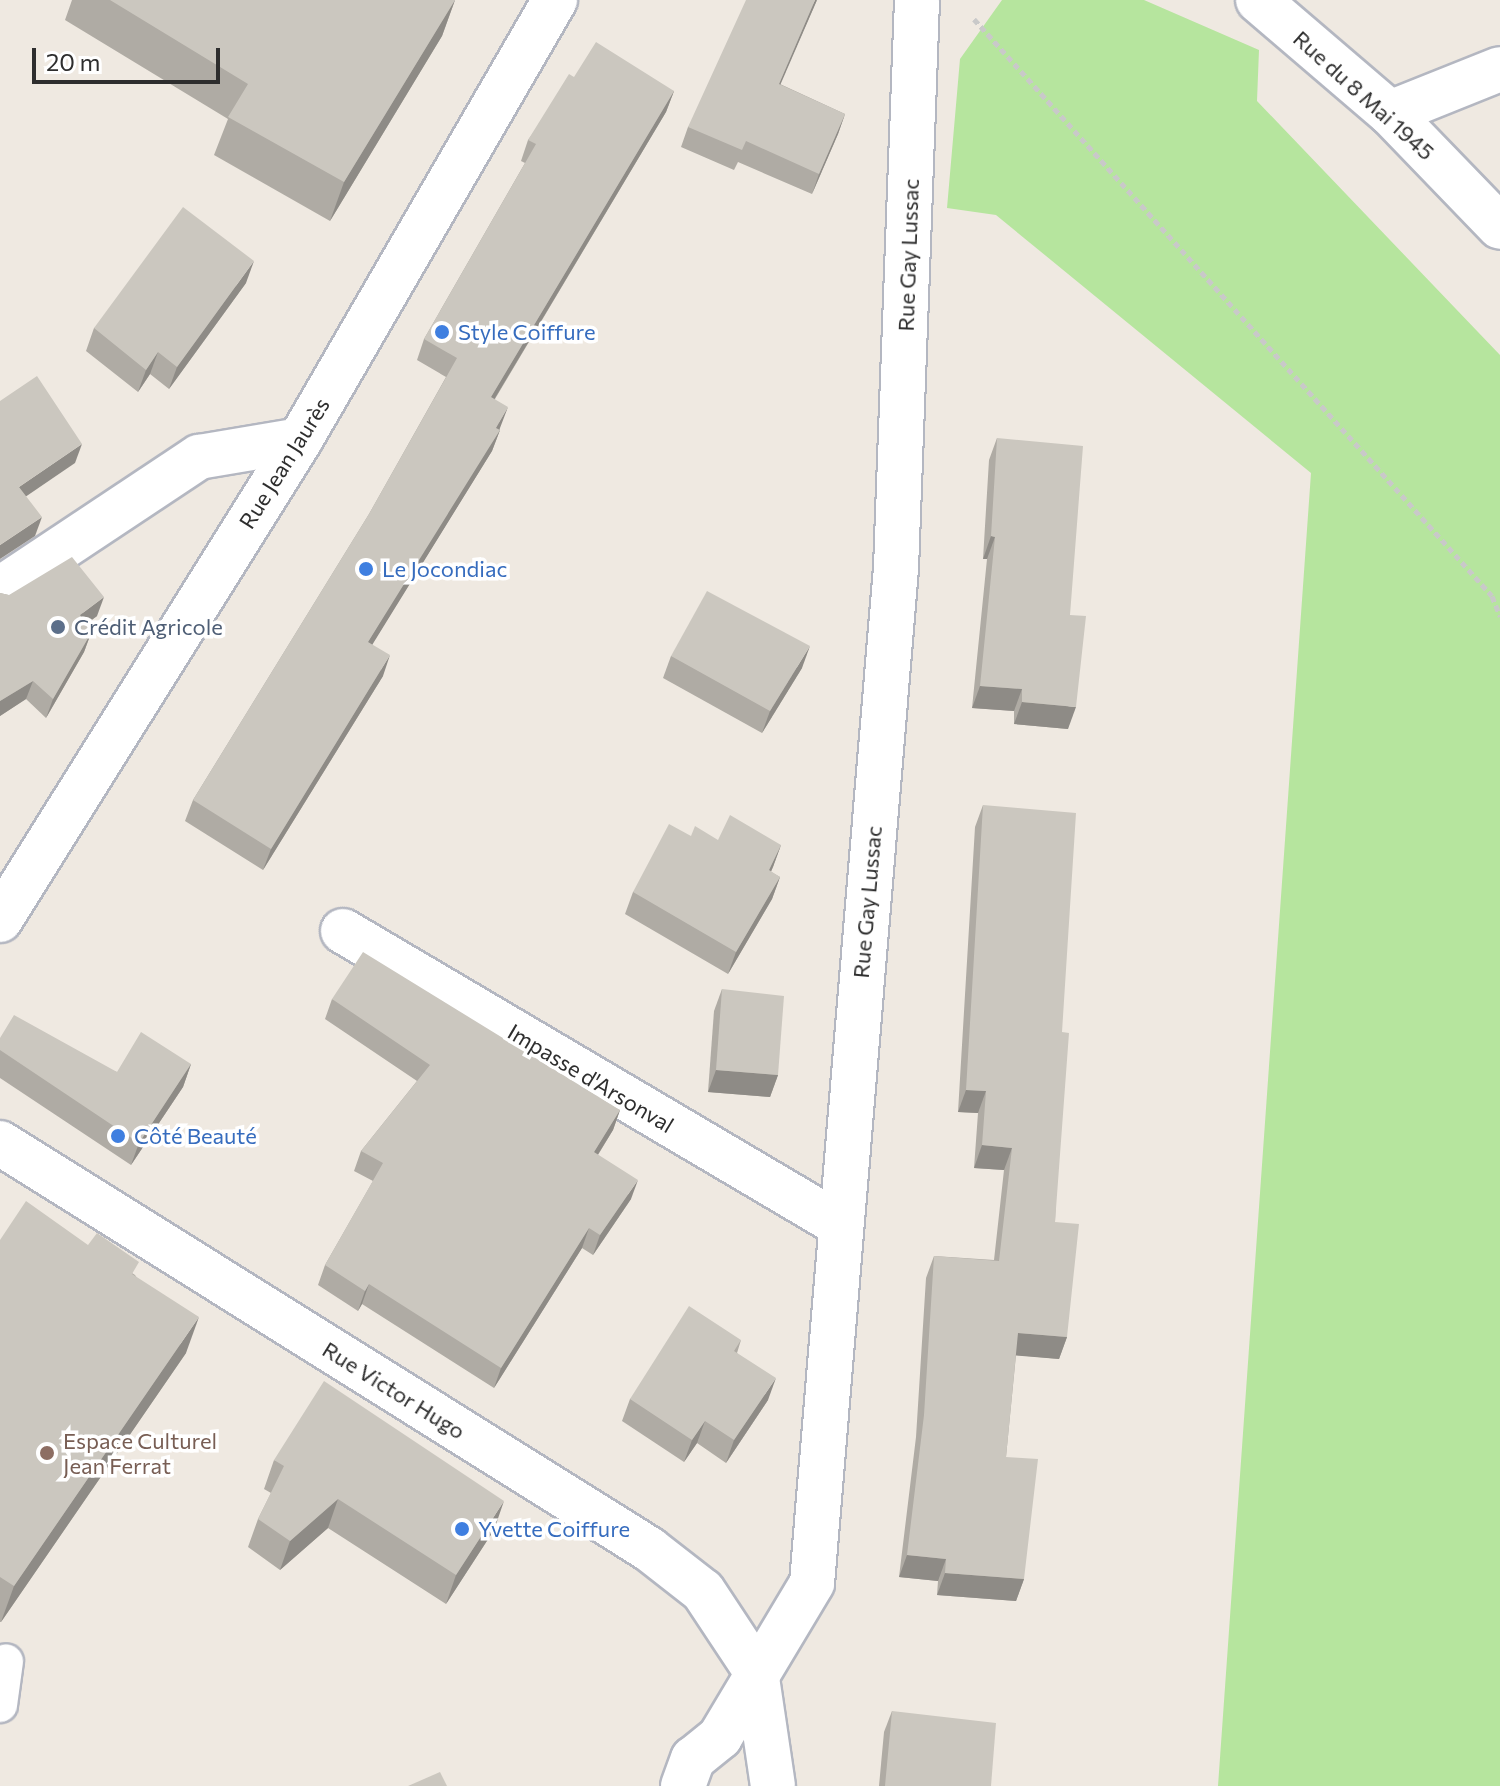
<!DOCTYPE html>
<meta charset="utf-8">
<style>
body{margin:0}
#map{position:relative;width:1500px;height:1786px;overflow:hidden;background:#efe9e1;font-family:Commissioner,sans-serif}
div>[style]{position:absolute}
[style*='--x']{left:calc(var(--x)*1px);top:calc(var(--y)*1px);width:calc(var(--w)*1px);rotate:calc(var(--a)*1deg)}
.green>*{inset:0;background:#b6e59e}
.path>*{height:5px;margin-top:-2.5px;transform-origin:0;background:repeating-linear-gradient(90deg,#c9c9c9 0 6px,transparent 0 10px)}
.roads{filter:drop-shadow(2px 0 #b4b7c1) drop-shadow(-2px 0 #b4b7c1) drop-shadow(0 2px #b4b7c1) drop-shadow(0 -2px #b4b7c1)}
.lane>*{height:34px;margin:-17px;padding:0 17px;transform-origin:17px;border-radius:17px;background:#fff}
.street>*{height:44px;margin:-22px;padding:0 22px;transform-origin:22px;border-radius:22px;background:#fff}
.secondary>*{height:44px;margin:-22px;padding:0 22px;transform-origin:22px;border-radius:22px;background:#fff}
.wall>*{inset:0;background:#afaba4}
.shaded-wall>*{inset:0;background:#8e8b86}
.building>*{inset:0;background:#cbc7bf}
.dots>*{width:22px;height:22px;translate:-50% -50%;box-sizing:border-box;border:4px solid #fff;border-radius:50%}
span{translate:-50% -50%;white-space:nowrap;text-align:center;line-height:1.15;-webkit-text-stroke:7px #fff;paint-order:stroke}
.street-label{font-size:22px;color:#2e2e2e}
.shop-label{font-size:22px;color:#366cbe}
.left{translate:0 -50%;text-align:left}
.service-label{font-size:22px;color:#4e5e75}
.education-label{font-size:22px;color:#785e54}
.scale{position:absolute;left:32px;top:48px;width:188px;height:36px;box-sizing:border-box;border:4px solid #2e2e2e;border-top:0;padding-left:10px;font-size:24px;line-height:28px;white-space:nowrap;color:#2e2e2e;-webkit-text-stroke:6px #fff;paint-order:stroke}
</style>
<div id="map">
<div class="green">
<div style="clip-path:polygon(1002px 0,1144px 0,1259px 50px,1257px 101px,1500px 355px,1500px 1786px,1218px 1786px,1311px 473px,996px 215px,947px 208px,960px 59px)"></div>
</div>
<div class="path">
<div style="--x:974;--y:19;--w:775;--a:48.08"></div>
<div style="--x:1492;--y:596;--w:22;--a:68"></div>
</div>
<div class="roads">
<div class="lane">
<div style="--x:0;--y:1705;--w:44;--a:-82.2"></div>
</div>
<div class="street">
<div style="--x:1258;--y:0;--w:174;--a:40.6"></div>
<div style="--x:1390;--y:113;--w:158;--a:46"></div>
<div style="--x:1390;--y:113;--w:118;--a:-21.8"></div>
<div style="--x:0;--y:589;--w:239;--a:-33.6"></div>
<div style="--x:199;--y:457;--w:102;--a:-9.6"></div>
<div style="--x:343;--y:931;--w:576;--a:30.57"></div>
<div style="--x:683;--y:1786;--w:29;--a:-70"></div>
<div style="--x:693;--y:1759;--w:35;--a:-39"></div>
<div style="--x:720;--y:1737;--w:179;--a:-59.1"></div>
<div style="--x:812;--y:1583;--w:1018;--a:-85.27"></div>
<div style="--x:896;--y:568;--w:568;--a:-87.88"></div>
</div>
<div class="secondary">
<div style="--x:0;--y:920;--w:566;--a:-57.99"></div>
<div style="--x:300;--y:440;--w:509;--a:-59.91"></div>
<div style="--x:0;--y:1143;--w:766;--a:32.03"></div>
<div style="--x:649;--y:1549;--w:68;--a:37.9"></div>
<div style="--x:703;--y:1591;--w:96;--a:56.5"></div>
<div style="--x:756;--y:1671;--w:116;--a:81.6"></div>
</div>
</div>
<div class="wall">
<div style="clip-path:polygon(72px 0,455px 0,442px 36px,330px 221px,214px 155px,228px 119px,65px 20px)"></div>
<div style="clip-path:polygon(817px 0,780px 84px,845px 114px,838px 134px,812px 194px,738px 162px,734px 170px,681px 147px,688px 127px)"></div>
<div style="clip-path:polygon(574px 77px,674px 91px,666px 112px,495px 399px,500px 430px,492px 451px,372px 644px,383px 676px,263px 870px,185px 821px,193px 800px,369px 514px,446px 377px,417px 360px,424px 339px,525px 163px,521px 161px,528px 140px)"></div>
<div style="clip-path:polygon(246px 283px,169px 389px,150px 374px,138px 392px,86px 351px,94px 328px)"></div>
<div style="clip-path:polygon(997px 438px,1070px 615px,1068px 729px,1014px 724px,1014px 711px,972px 708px,987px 559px,983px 559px,989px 460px)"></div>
<div style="clip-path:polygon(0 593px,97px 616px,86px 624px,91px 633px,84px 652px,46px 718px,26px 699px,0 716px)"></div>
<div style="clip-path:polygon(671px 656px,802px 668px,762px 733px,663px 678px)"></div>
<div style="clip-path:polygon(983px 805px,1062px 1032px,1055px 1222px,1067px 1337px,1059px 1359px,1016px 1355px,1006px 1457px,1024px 1579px,1016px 1601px,937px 1595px,938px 1581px,899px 1577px,916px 1437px,926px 1278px,934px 1256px,994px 1260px,1004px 1170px,974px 1168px,978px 1113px,958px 1112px,975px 827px)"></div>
<div style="clip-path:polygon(718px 840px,781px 845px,771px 872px,780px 877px,772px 899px,728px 974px,625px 914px,633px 892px)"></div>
<div style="clip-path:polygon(722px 989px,778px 1075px,770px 1097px,708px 1092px,714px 1011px)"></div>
<div style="clip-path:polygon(332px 999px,620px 1110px,613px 1130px,598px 1155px,631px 1199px,593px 1255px,582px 1248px,494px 1388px,362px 1304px,358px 1311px,318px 1285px,325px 1265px,373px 1181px,354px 1171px,361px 1151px,417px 1081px,325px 1019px)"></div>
<div style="clip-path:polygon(0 1038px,117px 1072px,191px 1064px,183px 1087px,131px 1165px,0 1078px)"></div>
<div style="clip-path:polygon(0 1240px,88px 1245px,135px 1275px,186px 1353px,1px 1622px,0 1622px)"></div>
<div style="clip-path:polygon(741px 1340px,737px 1353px,768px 1400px,726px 1463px,697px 1443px,684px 1462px,622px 1421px,630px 1399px)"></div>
<div style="clip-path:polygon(274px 1460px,494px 1530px,446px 1604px,328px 1528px,280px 1570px,248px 1547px,258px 1519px,271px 1493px,264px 1489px)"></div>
<div style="clip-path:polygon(892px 1711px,991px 1786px,879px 1786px,884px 1732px)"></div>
</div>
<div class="shaded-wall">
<div style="clip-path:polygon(455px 0,442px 36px,330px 221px,344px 182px)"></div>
<div style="clip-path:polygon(815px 0,817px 0,772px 104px,779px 84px)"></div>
<div style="clip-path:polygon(674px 91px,666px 112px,483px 418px,491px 397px)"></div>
<div style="clip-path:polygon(845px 114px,838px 134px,812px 194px,819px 174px)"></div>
<div style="clip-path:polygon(254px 261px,246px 283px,169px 389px,177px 367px)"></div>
<div style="clip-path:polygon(158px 352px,150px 374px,138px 392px,146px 370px)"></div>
<div style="clip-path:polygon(508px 407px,500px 428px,489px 447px,500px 430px,492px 451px,361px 663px,368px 642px)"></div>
<div style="clip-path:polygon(82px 444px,75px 463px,12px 506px,19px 487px)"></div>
<div style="clip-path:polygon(42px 517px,35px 536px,0 559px,0 545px)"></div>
<div style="clip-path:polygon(991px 536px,995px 537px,987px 559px,983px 559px)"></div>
<div style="clip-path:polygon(104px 597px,97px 616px,73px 634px,80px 615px)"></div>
<div style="clip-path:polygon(91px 633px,84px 652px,46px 718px,53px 699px)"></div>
<div style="clip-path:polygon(810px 646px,802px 668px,762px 733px,770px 711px)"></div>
<div style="clip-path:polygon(390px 655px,383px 676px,263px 870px,271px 849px)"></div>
<div style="clip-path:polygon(33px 681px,26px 699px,0 716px,0 701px)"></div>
<div style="clip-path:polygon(980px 686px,1022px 689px,1014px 711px,972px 708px)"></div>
<div style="clip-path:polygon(1022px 702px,1076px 707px,1068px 729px,1014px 724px)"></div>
<div style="clip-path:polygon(781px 845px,773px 867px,761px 892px,769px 870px)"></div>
<div style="clip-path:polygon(780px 877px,772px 899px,728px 974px,736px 952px)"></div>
<div style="clip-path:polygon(191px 1064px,183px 1087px,131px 1165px,139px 1143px)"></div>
<div style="clip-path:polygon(716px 1070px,778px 1075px,770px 1097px,708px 1092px)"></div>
<div style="clip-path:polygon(966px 1090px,986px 1091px,978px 1113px,958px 1112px)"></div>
<div style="clip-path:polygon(620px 1110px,613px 1130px,587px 1172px,594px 1152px)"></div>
<div style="clip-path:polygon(982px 1145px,1012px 1148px,1004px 1170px,974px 1168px)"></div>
<div style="clip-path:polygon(638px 1180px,631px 1199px,593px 1255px,600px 1235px)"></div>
<div style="clip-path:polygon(589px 1228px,582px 1248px,494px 1388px,501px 1368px)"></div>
<div style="clip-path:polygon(369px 1284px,362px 1304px,358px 1311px,365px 1291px)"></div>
<div style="clip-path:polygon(199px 1317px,186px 1353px,1px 1622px,14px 1586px)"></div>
<div style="clip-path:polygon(1018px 1333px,1067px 1337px,1059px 1359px,1010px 1355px)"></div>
<div style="clip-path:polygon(776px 1378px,768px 1400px,726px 1463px,734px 1440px)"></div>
<div style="clip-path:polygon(705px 1421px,697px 1443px,684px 1462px,692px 1440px)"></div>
<div style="clip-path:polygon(338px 1499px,328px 1528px,280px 1570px,290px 1541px)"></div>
<div style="clip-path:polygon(504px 1501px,494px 1530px,446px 1604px,456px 1575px)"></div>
<div style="clip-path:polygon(907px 1555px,946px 1559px,938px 1581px,899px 1577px)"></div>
<div style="clip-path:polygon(945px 1573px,1024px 1579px,1016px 1601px,937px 1595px)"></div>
</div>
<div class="building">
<div style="clip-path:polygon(110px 0,455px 0,344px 182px,228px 117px,248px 84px)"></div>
<div style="clip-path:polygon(746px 0,815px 0,779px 84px,845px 114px,819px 174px,746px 141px,742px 150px,688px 127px)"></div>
<div style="clip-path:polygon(596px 42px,674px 91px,491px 397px,508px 407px,496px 428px,500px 430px,368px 642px,390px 655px,271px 849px,193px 800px,369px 514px,457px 358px,424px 339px,536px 144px,528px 140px,569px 74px,574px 77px)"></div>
<div style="clip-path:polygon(183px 207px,254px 261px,177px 367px,158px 352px,146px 370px,94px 328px)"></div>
<div style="clip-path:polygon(37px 376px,82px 444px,19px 487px,42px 517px,0 545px,0 401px)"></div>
<div style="clip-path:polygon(997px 438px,1083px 446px,1070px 615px,1086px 616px,1076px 707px,1022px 702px,1022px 689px,980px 686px,995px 537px,991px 536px)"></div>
<div style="clip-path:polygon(72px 557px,104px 597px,80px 615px,91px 633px,53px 699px,33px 681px,0 701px,0 593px,9px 595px)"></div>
<div style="clip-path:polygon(707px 591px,810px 646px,770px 711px,671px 656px)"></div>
<div style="clip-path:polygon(983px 805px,1076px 813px,1062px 1032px,1069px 1033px,1055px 1222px,1079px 1224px,1067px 1337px,1018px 1333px,1006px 1457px,1038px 1459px,1024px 1579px,945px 1573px,946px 1559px,907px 1555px,924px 1415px,934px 1256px,999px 1261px,1012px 1148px,982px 1145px,986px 1091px,966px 1090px)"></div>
<div style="clip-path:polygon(730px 815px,781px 845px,769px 870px,780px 877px,736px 952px,633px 892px,669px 824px,691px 836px,695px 826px,718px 840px)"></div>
<div style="clip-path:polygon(363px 952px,620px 1110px,594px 1152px,638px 1180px,600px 1235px,589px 1228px,501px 1368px,369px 1284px,365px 1291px,325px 1265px,383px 1163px,361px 1151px,430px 1065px,332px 999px)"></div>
<div style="clip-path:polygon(722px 989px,784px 996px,778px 1075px,716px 1070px)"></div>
<div style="clip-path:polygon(14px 1015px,117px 1072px,141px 1032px,191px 1064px,139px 1143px,0 1050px,0 1038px)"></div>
<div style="clip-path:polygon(26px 1201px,88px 1245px,97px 1233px,139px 1262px,132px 1274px,199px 1317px,14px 1586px,0 1577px,0 1240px)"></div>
<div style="clip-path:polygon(689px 1306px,741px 1340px,734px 1351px,776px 1378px,734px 1440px,705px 1421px,692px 1440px,630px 1399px)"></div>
<div style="clip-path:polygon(324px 1381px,504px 1501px,456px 1575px,338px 1499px,290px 1541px,258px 1519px,284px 1466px,274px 1460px)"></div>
<div style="clip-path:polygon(892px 1711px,996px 1723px,991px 1786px,885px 1786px)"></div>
<div style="clip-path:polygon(440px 1772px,447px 1786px,408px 1786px)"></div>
</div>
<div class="dots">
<div style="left:442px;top:332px;background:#3f7fe0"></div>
<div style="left:366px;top:569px;background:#3f7fe0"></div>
<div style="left:58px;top:627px;background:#5c6f8a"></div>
<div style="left:118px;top:1136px;background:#3f7fe0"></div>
<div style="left:47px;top:1453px;background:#8d6e63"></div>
<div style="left:462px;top:1529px;background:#3f7fe0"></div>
</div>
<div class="street-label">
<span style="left:1364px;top:95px;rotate:42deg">Rue du 8 Mai 1945</span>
<span style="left:908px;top:255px;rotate:-88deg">Rue Gay Lussac</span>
<span style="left:284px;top:463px;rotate:-58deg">Rue Jean Jaurès</span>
<span style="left:867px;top:902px;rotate:-85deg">Rue Gay Lussac</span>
<span style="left:591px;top:1078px;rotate:31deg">Impasse d'Arsonval</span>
<span style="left:394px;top:1390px;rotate:32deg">Rue Victor Hugo</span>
</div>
<div class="shop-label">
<span class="left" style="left:458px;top:332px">Style Coiffure</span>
<span class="left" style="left:382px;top:569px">Le Jocondiac</span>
<span class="left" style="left:134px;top:1136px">Côté Beauté</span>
<span class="left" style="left:478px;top:1529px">Yvette Coiffure</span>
</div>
<div class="service-label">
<span class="left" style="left:74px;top:627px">Crédit Agricole</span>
</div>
<div class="education-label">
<span class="left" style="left:63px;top:1453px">Espace Culturel<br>Jean Ferrat</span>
</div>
<div class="scale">20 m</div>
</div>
